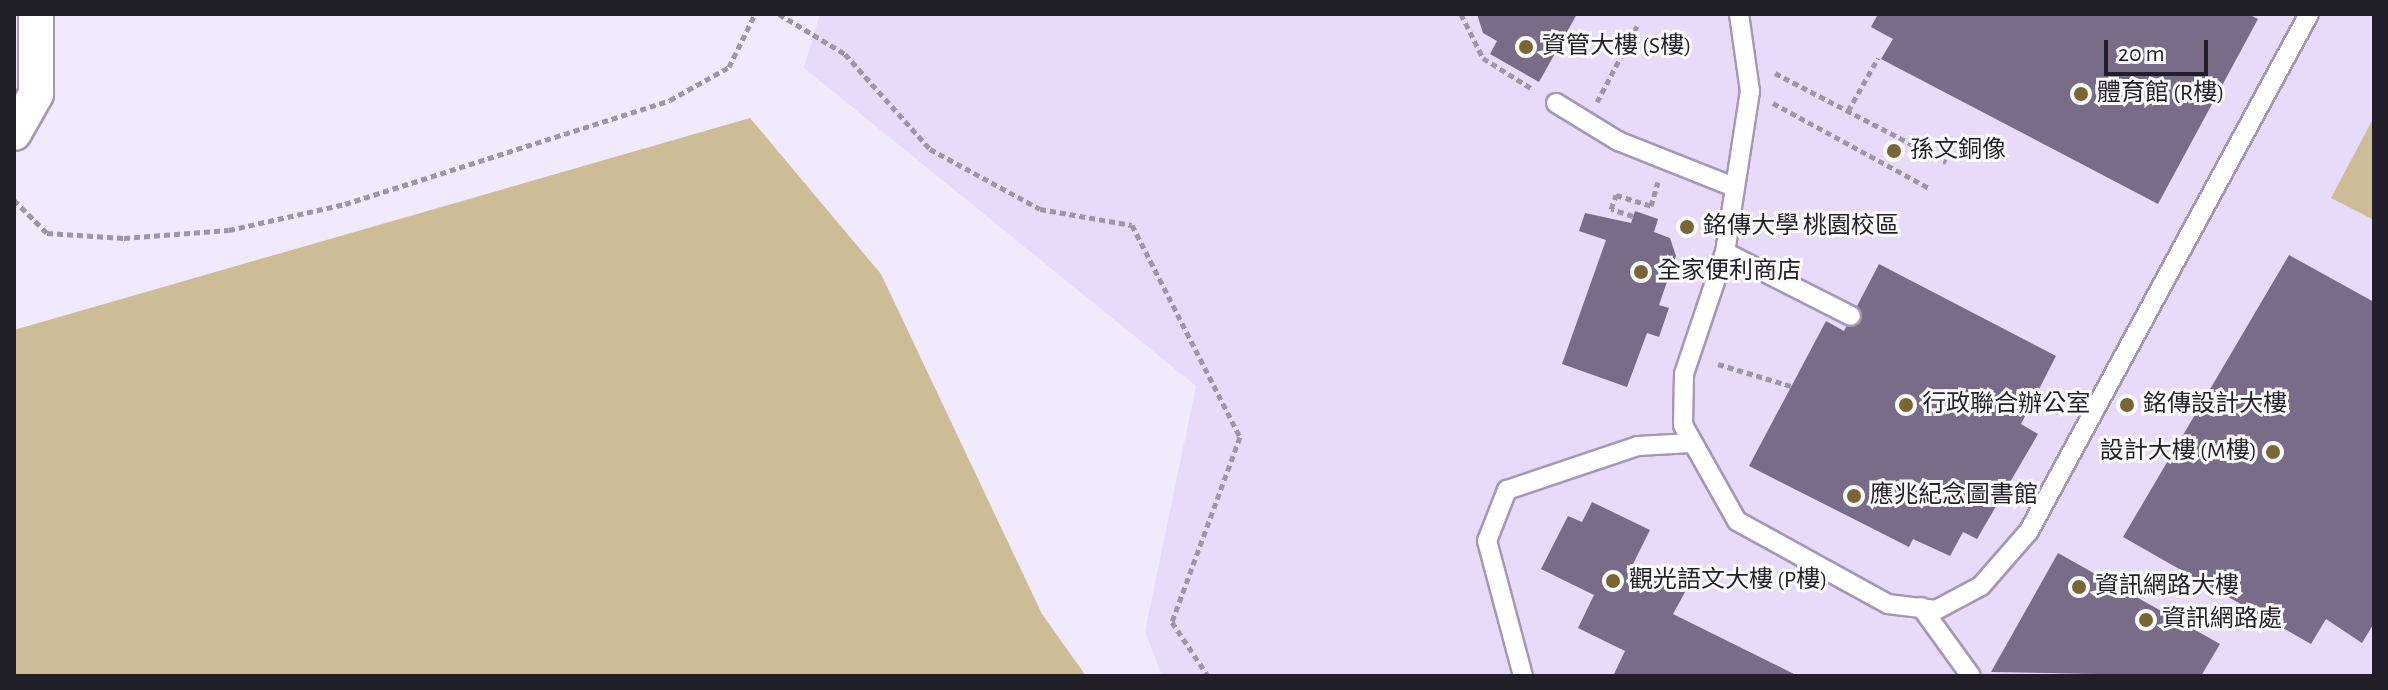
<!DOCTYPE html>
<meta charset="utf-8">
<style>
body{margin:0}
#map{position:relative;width:2388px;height:690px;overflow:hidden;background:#f1e9fc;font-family:"Alegreya Sans","Noto Sans TC",sans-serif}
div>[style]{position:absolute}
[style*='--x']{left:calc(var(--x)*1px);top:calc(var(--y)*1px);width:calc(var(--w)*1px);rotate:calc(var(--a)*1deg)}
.built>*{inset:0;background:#e8dbfa}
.green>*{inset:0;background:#cdbd97}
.building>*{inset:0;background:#786c88}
.path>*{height:5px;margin-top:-2.5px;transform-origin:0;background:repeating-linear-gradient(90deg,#9c96a6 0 6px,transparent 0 10px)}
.roads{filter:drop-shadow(2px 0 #a498b6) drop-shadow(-2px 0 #a498b6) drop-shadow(0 2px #a498b6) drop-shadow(0 -2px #a498b6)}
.lane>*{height:18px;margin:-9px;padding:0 9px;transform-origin:9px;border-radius:9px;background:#fff}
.street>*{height:34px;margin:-17px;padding:0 17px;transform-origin:17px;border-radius:17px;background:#fff}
.dots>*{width:22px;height:22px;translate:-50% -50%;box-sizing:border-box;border:4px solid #fafafa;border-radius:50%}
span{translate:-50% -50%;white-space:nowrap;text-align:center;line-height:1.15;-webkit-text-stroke:6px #fafafa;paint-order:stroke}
.poi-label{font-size:24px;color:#231f2a}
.left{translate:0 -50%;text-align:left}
.right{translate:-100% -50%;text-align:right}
.frame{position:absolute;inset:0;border:16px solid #231f2a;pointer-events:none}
.scale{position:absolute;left:2104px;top:40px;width:104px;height:36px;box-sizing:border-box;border:4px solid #231f2a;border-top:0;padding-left:10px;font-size:24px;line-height:28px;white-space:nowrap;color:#231f2a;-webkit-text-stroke:6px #fafafa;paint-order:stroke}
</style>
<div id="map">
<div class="built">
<div style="clip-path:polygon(820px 14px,2374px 14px,2374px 676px,1162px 676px,1145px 631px,1196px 386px,804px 68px)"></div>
</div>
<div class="green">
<div style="clip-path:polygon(2374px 117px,2374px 220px,2331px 198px)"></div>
<div style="clip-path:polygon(750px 118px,881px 274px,1042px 614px,1086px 676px,14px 676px,14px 330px)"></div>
</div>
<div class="building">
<div style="clip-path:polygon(1477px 14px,1577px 14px,1539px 82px,1490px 54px,1497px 41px,1483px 33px)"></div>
<div style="clip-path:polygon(1878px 14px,2248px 14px,2258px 19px,2158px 204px,1881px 59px,1893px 39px,1871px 27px)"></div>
<div style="clip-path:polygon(1635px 211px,1658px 219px,1654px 232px,1670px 238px,1676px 256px,1659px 305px,1669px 308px,1659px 337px,1647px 333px,1627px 387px,1562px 364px,1606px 240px,1579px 231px,1585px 213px,1631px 223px)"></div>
<div style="clip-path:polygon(2289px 255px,2374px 302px,2374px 623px,2362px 643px,2326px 619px,2311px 644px,2123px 537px)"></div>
<div style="clip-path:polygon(1879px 264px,2056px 356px,2021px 424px,2038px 434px,1977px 539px,1963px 532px,1950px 556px,1913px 539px,1909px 547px,1749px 466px,1826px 321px,1844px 331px)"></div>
<div style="clip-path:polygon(1592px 502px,1650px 530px,1632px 566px,1685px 592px,1673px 614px,1798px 676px,1613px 676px,1625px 651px,1578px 628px,1594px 595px,1541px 569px,1568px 516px,1582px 522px)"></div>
<div style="clip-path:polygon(2058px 553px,2220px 644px,2201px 676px,1991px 672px)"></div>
</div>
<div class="path">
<div style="--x:779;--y:14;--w:77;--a:31.2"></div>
<div style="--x:845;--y:54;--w:127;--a:48.2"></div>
<div style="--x:930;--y:149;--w:125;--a:28.6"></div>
<div style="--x:1040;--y:209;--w:93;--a:9.9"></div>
<div style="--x:1132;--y:225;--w:238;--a:63"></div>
<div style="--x:1240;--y:437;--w:197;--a:110.2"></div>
<div style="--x:1172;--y:622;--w:65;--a:56.3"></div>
<div style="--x:1461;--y:14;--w:49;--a:63.4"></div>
<div style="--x:1483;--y:58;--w:60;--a:32.1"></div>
<div style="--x:1775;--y:73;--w:193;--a:27.5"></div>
<div style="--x:1597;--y:102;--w:86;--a:-62.2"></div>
<div style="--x:1773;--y:103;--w:180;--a:28.6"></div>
<div style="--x:1848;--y:111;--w:61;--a:-60.5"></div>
<div style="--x:14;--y:200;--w:47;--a:45"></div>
<div style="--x:47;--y:233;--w:77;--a:3.7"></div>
<div style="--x:124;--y:238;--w:105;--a:-4.4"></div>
<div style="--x:229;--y:230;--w:119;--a:-12.6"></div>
<div style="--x:345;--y:204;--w:341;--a:-17.7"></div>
<div style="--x:670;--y:100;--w:68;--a:-29.2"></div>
<div style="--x:729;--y:67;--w:59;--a:-63.9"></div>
<div style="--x:1633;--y:216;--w:23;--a:-162"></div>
<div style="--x:1611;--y:209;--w:15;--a:-70"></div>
<div style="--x:1616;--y:195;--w:37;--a:17"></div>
<div style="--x:1651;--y:206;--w:25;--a:-74"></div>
<div style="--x:1718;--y:364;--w:76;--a:16.8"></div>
</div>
<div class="roads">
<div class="lane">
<div style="--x:1739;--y:14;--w:78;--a:81.9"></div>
<div style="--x:1750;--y:91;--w:163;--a:98.8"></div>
<div style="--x:1725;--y:252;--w:129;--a:108.6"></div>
<div style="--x:1684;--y:374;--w:51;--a:91.1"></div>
<div style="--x:1683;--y:425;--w:110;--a:60.6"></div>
<div style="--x:1737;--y:521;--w:172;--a:28.8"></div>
<div style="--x:1888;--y:604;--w:48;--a:7.1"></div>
<div style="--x:1936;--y:610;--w:51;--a:-28.1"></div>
<div style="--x:1981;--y:586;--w:73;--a:-48.9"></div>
<div style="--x:2029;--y:531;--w:588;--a:-61.56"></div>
<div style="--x:1556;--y:103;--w:73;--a:31.5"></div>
<div style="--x:1618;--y:141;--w:125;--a:21.6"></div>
<div style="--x:1725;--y:252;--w:141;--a:26.9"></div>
<div style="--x:1921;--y:607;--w:85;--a:54.1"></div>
<div style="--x:1523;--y:676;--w:140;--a:-104.9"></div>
<div style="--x:1487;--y:541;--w:55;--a:-68.6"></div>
<div style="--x:1507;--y:490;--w:138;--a:-18.6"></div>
<div style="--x:1638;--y:446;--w:53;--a:-3.2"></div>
</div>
<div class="street">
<div style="--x:14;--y:133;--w:45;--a:-60.6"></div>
<div style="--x:36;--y:94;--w:80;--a:-90"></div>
</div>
</div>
<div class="dots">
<div style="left:1526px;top:47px;background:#796634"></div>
<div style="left:2081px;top:94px;background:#796634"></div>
<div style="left:1894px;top:151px;background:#796634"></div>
<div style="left:1687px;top:227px;background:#796634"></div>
<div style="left:1641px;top:272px;background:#796634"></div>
<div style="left:1906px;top:405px;background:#796634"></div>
<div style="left:2127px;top:405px;background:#796634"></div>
<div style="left:2273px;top:452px;background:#796634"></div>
<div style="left:1854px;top:496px;background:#796634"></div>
<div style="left:1613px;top:581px;background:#796634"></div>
<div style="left:2079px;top:587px;background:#796634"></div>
<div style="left:2146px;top:620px;background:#796634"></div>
</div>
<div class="poi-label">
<span class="left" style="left:1542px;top:47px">資管大樓 (S樓)</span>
<span class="left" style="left:2097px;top:94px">體育館 (R樓)</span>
<span class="left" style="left:1910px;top:151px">孫文銅像</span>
<span class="left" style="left:1703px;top:227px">銘傳大學 桃園校區</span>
<span class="left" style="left:1657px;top:272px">全家便利商店</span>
<span class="left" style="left:1922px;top:405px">行政聯合辦公室</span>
<span class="left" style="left:2143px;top:405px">銘傳設計大樓</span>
<span class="right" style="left:2257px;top:452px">設計大樓 (M樓)</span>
<span class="left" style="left:1870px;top:496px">應兆紀念圖書館</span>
<span class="left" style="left:1629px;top:581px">觀光語文大樓 (P樓)</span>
<span class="left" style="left:2095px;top:587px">資訊網路大樓</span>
<span class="left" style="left:2162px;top:620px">資訊網路處</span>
</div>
<div class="frame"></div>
<div class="scale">20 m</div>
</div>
